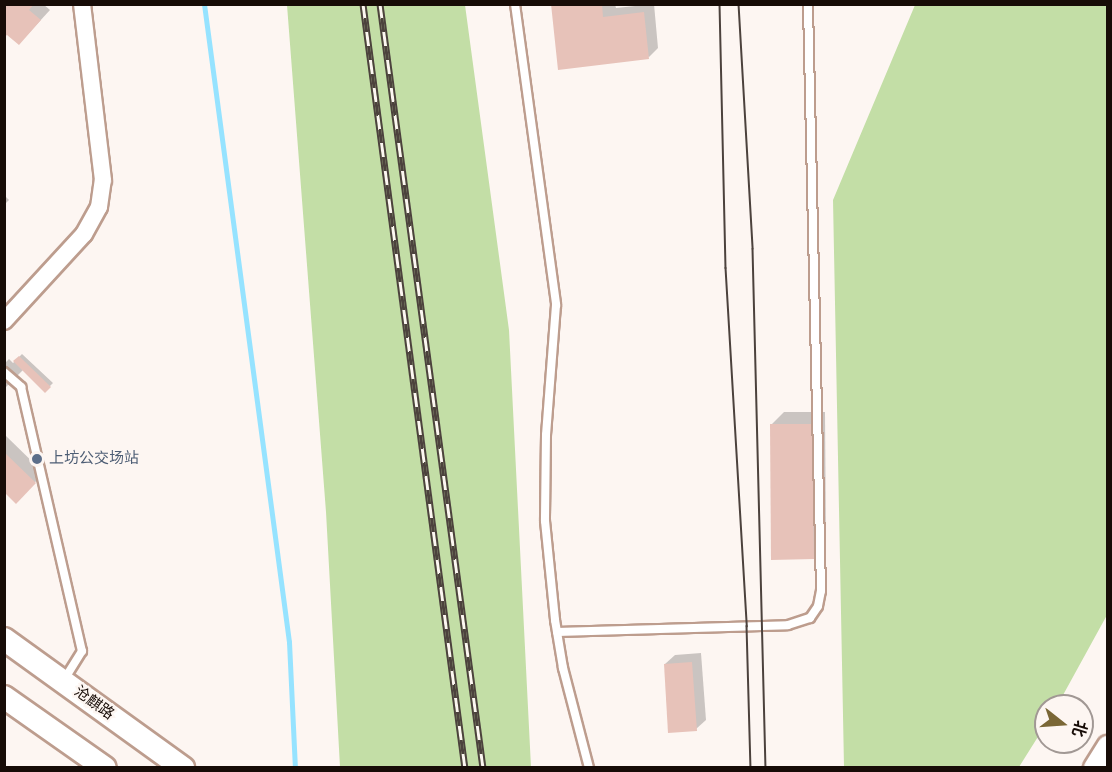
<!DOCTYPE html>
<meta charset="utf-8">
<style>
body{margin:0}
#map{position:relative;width:1112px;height:772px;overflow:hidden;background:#fdf6f2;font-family:"Roboto Condensed","Noto Sans SC",sans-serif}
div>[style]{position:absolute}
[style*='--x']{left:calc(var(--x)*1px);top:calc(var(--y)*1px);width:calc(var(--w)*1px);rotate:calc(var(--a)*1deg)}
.green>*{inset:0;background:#c3dea6}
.shadow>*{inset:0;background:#0003}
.stream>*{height:5px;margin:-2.5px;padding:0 2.5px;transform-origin:2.5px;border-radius:2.5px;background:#96e3ff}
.building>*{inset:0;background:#e7c2b9}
.roads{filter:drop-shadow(2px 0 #bd9d8e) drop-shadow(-2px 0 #bd9d8e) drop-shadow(0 2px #bd9d8e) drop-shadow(0 -2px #bd9d8e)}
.service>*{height:8px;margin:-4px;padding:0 4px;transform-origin:4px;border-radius:4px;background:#fff}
.minor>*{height:16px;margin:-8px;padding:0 8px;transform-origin:8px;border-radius:8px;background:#fff}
.secondary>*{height:22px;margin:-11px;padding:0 11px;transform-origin:11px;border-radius:11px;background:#fff}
.tram>*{height:1.5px;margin:-0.75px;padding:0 0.75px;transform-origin:0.75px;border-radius:0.75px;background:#4c423d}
.rail>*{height:7px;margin-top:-3.5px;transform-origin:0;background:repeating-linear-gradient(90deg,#fdf6f2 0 14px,#4c423d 0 28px);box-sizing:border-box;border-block:2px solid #4c423d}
.dots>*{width:16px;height:16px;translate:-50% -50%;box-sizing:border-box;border:3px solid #fdf6f2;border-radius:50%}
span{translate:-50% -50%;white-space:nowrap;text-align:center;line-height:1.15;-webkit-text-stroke:4.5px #fdf6f2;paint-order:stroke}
.service-label{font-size:15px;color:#4e5e75}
.left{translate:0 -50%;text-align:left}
.street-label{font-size:15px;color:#170c07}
.frame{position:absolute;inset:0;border:6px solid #170c07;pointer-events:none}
.north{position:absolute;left:1034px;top:694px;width:60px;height:60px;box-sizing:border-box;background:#fdf6f2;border:2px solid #a19894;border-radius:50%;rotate:107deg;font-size:16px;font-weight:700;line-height:24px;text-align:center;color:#170c07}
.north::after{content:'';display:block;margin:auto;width:21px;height:27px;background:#7a6736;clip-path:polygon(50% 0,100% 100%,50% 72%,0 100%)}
</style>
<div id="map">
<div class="green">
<div style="clip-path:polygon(287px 5px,465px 5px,509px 330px,531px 767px,340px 767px,326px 512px)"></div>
<div style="clip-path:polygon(915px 5px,1107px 5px,1107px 615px,1057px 706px,1046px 706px,1046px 724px,1019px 767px,844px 767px,833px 200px)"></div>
</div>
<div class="shadow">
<div style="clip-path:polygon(4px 4px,43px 4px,50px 10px,28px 34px,7px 33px)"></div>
<div style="clip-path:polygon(552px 4px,615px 4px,616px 8px,654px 4px,658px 48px,649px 57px)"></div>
<div style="clip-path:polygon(4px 195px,9px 200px,4px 205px)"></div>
<div style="clip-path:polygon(22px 354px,53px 383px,45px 391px,23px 370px,4px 389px,4px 364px,9px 359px,13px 363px)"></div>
<div style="clip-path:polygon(784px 412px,825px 412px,826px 545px,814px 558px,771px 425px)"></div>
<div style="clip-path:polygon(4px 434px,44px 473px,16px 502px,4px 491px)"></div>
<div style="clip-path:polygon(701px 653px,706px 720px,696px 729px,665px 664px,675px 655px)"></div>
</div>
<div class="stream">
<div style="--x:204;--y:4;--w:644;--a:82.41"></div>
<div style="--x:289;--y:642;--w:126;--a:87.3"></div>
</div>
<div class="building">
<div style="clip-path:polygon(4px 4px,34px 4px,29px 10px,41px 20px,19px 45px,7px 35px,4px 37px)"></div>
<div style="clip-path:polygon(551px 4px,602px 4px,603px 17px,644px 12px,649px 59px,558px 70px)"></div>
<div style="clip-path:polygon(19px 356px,51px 387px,45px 393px,13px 361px)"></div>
<div style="clip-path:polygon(770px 424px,812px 424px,814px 559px,771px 560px)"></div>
<div style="clip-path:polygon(5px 453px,36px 483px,16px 504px,5px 493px)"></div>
<div style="clip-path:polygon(692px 662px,697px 731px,668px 733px,664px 664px)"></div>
</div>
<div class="roads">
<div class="service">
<div style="--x:515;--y:4;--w:304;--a:82.2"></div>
<div style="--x:556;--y:305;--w:130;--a:94.4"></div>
<div style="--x:546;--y:435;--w:86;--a:90.7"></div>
<div style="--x:545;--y:521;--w:100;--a:84.2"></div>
<div style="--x:555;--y:620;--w:49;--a:80.5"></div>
<div style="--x:563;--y:668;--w:103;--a:75.4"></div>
<div style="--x:4;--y:372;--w:23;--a:41"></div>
<div style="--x:21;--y:387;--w:271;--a:77"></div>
<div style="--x:82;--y:651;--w:36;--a:122"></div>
<div style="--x:557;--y:632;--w:231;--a:-1.7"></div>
<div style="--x:788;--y:625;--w:23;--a:-18"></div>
<div style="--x:810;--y:618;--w:14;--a:-56"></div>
<div style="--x:818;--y:606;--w:15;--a:-79"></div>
<div style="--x:821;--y:591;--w:587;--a:-91.27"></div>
</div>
<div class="minor">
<div style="--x:4;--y:321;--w:118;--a:-47.4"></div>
<div style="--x:84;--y:234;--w:31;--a:-61"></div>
<div style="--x:99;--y:207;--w:27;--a:-82"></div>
<div style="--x:103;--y:180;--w:177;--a:-96.8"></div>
</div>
<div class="secondary">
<div style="--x:4;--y:639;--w:221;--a:35.8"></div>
<div style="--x:4;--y:697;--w:123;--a:35.1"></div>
<div style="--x:1095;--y:768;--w:25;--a:-58"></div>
</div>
</div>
<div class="tram">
<div style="--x:720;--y:4;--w:264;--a:88.7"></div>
<div style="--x:726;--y:268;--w:359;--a:86.6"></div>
<div style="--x:747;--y:626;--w:142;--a:88.4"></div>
<div style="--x:739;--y:4;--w:245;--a:86.7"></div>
<div style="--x:753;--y:249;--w:519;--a:88.57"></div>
</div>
<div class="rail">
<div style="--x:363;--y:4;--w:771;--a:82.4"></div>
<div style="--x:380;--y:4;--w:771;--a:82.32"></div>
</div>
<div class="dots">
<div style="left:37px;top:459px;background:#5c6f8a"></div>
</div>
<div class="service-label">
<span class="left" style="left:49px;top:459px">上坊公交场站</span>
</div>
<div class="street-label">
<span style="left:94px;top:703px;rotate:36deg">沧麒路</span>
</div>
<div class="frame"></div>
<div class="north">北</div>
</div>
